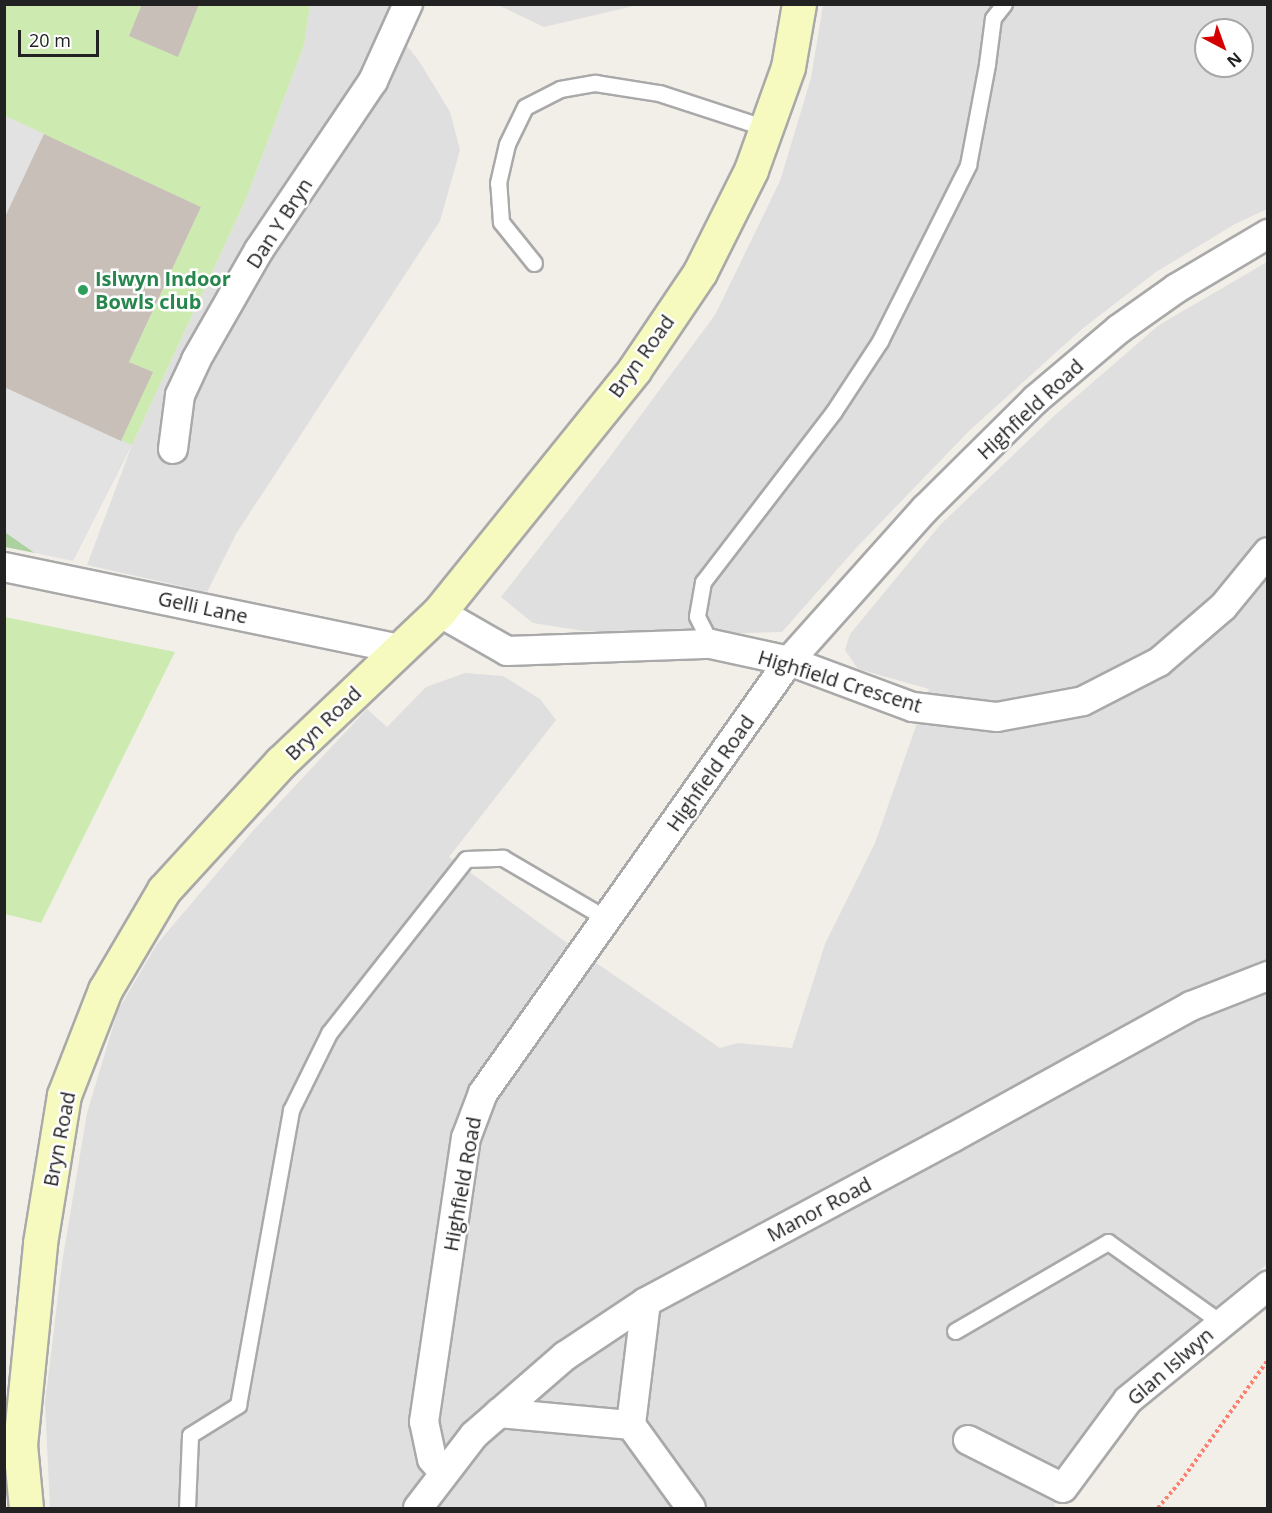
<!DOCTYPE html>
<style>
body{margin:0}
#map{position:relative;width:1272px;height:1513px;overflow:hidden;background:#f2efe9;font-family:"Open Sans",sans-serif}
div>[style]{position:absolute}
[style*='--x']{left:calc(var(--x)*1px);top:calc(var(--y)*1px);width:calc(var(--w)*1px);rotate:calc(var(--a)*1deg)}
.residential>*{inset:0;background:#e0dfdf}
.grass>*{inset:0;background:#cdebb0}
.forest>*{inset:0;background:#add19e}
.parking>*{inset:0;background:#e2e2e2}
.building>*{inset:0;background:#c7bfb8}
.path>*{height:4px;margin-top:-2px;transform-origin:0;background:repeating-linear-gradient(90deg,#fa8072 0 3px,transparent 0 6px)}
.roads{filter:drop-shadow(2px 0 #a9a9a9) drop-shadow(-2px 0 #a9a9a9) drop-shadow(0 2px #a9a9a9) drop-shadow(0 -2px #a9a9a9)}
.lane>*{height:15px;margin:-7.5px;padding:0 7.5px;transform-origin:7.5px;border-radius:7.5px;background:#fff}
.street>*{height:28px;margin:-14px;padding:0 14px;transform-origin:14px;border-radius:14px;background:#fff}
.secondary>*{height:33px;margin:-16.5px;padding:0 16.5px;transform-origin:16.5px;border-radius:16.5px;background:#f7fabf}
.dots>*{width:16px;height:16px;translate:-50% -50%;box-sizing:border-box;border:3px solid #fff;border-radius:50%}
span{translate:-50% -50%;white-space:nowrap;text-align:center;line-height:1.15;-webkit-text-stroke:5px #fff;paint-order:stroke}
.street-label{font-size:20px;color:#222}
.leisure-label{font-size:20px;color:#27864d;font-weight:700}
.left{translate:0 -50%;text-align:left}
.frame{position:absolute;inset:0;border:6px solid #222;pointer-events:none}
.north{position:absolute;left:1194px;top:18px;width:60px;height:60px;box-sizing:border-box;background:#fff;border:2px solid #a7a7a7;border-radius:50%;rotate:139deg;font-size:16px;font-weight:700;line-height:24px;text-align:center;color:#222}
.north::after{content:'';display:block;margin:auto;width:21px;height:27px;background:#d40000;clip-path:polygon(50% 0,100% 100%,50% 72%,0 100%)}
.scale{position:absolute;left:18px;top:30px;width:81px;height:27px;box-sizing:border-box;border:3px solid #222;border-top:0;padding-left:8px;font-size:18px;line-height:21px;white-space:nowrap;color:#222;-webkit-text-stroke:4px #fff;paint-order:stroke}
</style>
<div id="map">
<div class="residential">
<div style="clip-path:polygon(310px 5px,393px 5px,386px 20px,419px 61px,450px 112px,460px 150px,440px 221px,236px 534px,207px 592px,87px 565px,132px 445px,246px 199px,304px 45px)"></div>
<div style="clip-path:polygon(498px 5px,638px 5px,544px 27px)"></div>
<div style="clip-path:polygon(evenodd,823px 5px,1267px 5px,1267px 209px,1235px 224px,1156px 272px,1082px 329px,970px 430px,857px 547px,782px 632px,675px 635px,584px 631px,533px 623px,501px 597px,606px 462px,715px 315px,780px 181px,811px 78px,823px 5px,1206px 30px,1242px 30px,1242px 66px,1206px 66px,1206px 30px)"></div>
<div style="clip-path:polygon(1267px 262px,1267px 1264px,1123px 1384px,1066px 1456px,1054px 1508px,50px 1508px,45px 1403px,62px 1263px,87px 1113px,118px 1010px,157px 944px,251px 833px,367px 709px,387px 727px,426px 687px,465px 673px,503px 676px,540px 699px,556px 720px,449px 857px,563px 940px,720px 1048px,738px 1043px,792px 1048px,825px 944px,875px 843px,929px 689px,858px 669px,845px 650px,850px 634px,940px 525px,1055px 415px,1159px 325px)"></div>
</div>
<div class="grass">
<div style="clip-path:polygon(5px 5px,310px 5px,304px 45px,246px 199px,132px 445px,121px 441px,152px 372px,129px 362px,201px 207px,5px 116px)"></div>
<div style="clip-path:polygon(5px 617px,175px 652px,41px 923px,5px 914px)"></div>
</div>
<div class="forest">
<div style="clip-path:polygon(5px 532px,35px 553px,5px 547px)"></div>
</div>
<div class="parking">
<div style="clip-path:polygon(5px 116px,44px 134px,5px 219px)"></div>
<div style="clip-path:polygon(5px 387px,132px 445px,73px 561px,35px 553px,5px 532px)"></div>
</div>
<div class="building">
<div style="clip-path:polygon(142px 4px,199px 4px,178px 57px,129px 36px)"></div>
<div style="clip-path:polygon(44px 134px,201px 207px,129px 362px,153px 372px,121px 441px,4px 387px,4px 219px)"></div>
</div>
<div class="path">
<div style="--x:1158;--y:1508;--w:35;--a:-50"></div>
<div style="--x:1181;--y:1481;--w:149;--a:-54.3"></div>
</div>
<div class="roads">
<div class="lane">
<div style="--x:534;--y:263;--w:53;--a:-128.8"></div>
<div style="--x:501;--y:222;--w:39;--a:-94"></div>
<div style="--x:498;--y:183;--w:40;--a:-77"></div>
<div style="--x:507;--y:144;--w:41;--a:-64.1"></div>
<div style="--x:525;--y:107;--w:39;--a:-27"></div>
<div style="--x:560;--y:89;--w:36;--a:-10"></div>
<div style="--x:595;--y:83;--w:65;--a:8.9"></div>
<div style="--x:659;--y:93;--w:113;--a:18.1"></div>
<div style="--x:711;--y:644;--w:31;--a:-117"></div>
<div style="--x:697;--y:616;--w:35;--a:-80"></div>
<div style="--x:703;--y:582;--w:215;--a:-52.5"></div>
<div style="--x:834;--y:411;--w:84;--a:-56.7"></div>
<div style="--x:880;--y:341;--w:197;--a:-63.4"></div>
<div style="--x:968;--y:165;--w:103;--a:-79.3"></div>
<div style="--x:987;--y:64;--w:46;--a:-82.6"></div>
<div style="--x:993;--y:18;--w:18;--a:-52"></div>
<div style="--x:955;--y:1331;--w:177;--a:-30.2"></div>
<div style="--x:1108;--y:1242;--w:138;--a:35.5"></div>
<div style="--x:187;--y:1508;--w:73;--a:-87.6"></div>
<div style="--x:190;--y:1435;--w:57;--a:-32"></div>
<div style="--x:238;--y:1405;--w:300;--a:-79.8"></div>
<div style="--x:291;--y:1110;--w:86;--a:-63.7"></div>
<div style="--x:329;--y:1033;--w:221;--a:-51.8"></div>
<div style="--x:466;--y:859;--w:37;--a:-2"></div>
<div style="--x:503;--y:858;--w:121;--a:30.4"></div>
</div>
<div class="street">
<div style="--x:173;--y:449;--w:54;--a:-82.6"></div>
<div style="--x:180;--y:395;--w:38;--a:-65"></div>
<div style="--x:196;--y:360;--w:127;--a:-60.2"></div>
<div style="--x:259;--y:250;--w:204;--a:-56"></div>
<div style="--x:373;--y:81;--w:85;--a:-65.6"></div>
<div style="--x:4;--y:567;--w:404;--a:11.7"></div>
<div style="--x:439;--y:612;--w:78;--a:29.8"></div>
<div style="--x:507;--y:651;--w:204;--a:-2"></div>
<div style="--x:711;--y:644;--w:80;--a:12.3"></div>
<div style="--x:789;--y:661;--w:132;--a:20.4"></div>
<div style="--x:913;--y:707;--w:85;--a:6.8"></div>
<div style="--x:997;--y:717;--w:87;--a:-10.5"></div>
<div style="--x:1083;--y:701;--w:85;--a:-27.2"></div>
<div style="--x:1159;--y:662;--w:84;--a:-40.7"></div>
<div style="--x:1223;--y:607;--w:71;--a:-50.7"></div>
<div style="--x:646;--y:1302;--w:124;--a:97"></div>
<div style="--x:631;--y:1425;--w:102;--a:54.1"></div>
<div style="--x:499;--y:1413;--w:133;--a:5.2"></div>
<div style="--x:968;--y:1440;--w:106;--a:26.8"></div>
<div style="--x:1063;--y:1488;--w:109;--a:-53.5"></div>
<div style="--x:1128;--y:1400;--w:181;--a:-39.2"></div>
<div style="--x:443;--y:1472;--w:17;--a:-130"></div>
<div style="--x:432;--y:1459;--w:38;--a:-102"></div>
<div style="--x:424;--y:1422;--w:287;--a:-81.6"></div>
<div style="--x:466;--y:1138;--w:48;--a:-69.3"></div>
<div style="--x:483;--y:1093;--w:529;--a:-54.69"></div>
<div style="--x:789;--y:661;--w:204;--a:-48.2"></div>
<div style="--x:925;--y:509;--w:155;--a:-44.7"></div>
<div style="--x:1035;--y:400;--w:110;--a:-40.2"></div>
<div style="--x:1119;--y:329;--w:71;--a:-35.3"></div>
<div style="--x:1177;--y:288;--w:106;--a:-30.7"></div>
<div style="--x:418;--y:1508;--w:92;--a:-52.5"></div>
<div style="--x:474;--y:1435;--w:121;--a:-41"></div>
<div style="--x:565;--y:1356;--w:97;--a:-33.7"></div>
<div style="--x:646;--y:1302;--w:347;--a:-28.2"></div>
<div style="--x:952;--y:1138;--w:273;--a:-28.9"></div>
<div style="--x:1191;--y:1006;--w:83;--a:-21.3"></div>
</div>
<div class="secondary">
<div style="--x:26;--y:1508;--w:63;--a:-95.4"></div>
<div style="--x:20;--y:1445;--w:203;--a:-84.3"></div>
<div style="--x:40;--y:1243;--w:150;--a:-80.8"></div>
<div style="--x:64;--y:1095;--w:113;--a:-68.7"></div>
<div style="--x:105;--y:990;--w:116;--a:-59.5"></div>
<div style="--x:164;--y:890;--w:173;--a:-47.6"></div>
<div style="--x:281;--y:762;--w:218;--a:-43.5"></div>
<div style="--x:439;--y:612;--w:311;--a:-51.1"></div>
<div style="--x:634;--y:370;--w:118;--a:-56"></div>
<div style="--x:700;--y:272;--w:114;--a:-63.4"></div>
<div style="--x:751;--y:170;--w:109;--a:-70.2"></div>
<div style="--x:788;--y:67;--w:64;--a:-80.1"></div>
</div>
</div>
<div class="dots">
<div style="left:83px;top:290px;background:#2e9e5b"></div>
</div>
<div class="street-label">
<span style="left:279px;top:223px;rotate:-57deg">Dan Y Bryn</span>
<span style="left:641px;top:356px;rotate:-54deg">Bryn Road</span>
<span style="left:1030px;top:409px;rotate:-43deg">Highfield Road</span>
<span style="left:203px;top:607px;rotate:12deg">Gelli Lane</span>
<span style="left:840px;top:681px;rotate:17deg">Highfield Crescent</span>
<span style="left:323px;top:723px;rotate:-44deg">Bryn Road</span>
<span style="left:710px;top:773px;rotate:-55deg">Highfield Road</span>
<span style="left:59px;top:1139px;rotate:-79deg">Bryn Road</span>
<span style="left:462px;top:1184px;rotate:-80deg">Highfield Road</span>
<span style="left:819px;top:1209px;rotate:-28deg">Manor Road</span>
<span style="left:1170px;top:1366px;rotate:-41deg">Glan Islwyn</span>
</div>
<div class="leisure-label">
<span class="left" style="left:95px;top:290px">Islwyn Indoor<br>Bowls club</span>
</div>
<div class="frame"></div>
<div class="north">N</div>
<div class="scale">20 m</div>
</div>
